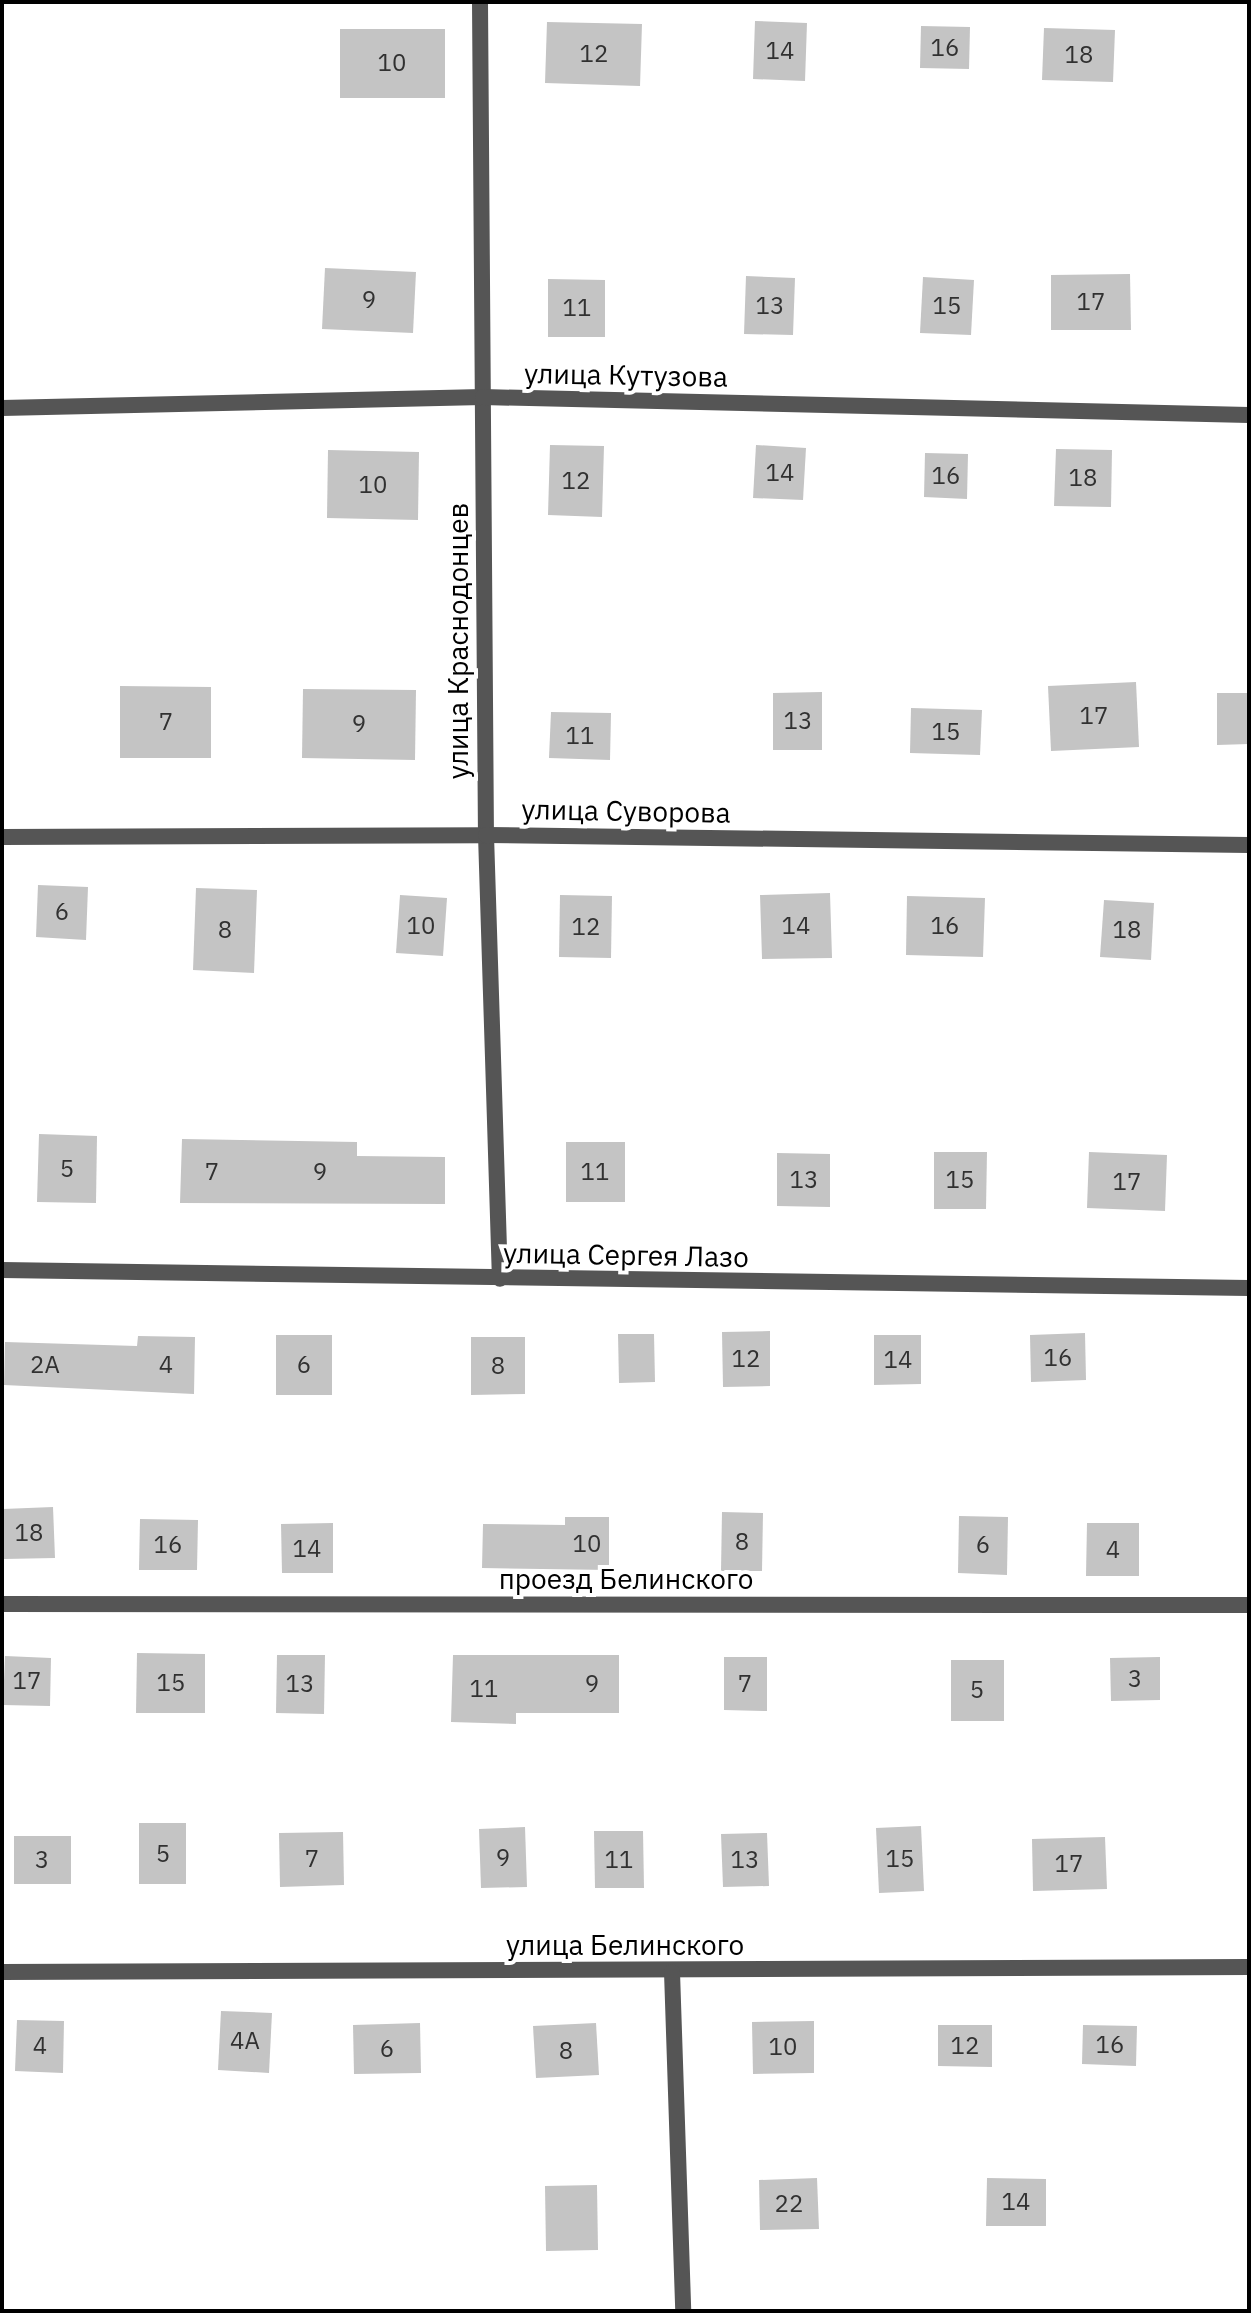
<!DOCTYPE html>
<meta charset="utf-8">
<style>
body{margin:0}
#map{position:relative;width:1251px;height:2313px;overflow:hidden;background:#fff;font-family:"IBM Plex Sans",sans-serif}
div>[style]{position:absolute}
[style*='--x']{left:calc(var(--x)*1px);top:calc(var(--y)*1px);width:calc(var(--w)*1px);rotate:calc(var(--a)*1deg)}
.building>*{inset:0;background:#c4c4c4}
.street>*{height:16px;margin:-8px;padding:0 8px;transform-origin:8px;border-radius:8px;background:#555}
span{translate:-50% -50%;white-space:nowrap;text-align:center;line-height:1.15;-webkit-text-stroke:8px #fff;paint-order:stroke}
.number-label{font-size:24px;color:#313131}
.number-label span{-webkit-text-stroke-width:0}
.street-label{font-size:28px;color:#000}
.frame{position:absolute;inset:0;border:4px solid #000;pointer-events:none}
</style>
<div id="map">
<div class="building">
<div style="clip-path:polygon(755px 21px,807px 23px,805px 81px,753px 79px)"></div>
<div style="clip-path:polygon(547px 22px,642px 24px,640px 86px,545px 83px)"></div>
<div style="clip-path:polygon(921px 26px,970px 27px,969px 69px,920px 68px)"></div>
<div style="clip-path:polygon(1044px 28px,1115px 30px,1113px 82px,1042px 80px)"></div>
<div style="clip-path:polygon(340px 29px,445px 29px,445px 98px,340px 98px)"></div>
<div style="clip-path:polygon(325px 268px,416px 272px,413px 333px,322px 329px)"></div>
<div style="clip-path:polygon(1130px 274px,1131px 330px,1051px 330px,1051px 275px)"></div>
<div style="clip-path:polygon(746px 276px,795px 278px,793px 335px,744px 334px)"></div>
<div style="clip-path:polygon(923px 277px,974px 280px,971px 335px,920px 333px)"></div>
<div style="clip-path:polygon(548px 279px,605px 280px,605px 337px,548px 337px)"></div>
<div style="clip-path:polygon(550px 445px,604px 446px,602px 517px,548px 515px)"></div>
<div style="clip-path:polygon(756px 445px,806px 448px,803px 500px,753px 498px)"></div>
<div style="clip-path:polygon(1056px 449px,1112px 450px,1111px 507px,1054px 506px)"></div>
<div style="clip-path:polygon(328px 450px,419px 452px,418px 520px,327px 518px)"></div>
<div style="clip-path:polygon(925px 453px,968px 454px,967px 499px,924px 497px)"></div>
<div style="clip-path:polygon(1136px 682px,1139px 747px,1051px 751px,1048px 686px)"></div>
<div style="clip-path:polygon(120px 686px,211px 687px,211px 758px,120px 758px)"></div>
<div style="clip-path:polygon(303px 689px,416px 690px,415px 760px,302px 758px)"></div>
<div style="clip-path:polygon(822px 692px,822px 750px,773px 750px,773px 693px)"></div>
<div style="clip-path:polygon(1217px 693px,1249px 693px,1249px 744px,1217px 745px)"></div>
<div style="clip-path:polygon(911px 708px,982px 710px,980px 755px,910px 753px)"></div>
<div style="clip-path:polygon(551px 712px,611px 713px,610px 760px,549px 758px)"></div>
<div style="clip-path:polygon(38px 885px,88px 887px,86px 940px,36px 937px)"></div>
<div style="clip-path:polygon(196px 888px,257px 890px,254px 973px,193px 970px)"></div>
<div style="clip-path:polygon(830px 893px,832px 958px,762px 959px,760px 895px)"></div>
<div style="clip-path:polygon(400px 895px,447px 898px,443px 956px,396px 953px)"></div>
<div style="clip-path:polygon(560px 895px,612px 896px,611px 958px,559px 957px)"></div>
<div style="clip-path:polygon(907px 896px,985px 898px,983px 957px,906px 955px)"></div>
<div style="clip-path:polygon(1104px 900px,1154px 903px,1151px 960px,1100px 957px)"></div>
<div style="clip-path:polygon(39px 1134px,97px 1136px,96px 1203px,37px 1202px)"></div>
<div style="clip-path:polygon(182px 1139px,357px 1142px,357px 1156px,445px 1157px,445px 1204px,180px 1203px)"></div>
<div style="clip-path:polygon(566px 1142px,625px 1142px,625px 1202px,566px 1202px)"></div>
<div style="clip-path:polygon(934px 1152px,987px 1152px,986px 1209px,934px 1209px)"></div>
<div style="clip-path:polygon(1089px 1152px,1167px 1155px,1165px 1211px,1087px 1208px)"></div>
<div style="clip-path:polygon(777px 1153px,830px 1154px,830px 1207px,777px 1206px)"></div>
<div style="clip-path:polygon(770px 1331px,770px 1386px,723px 1387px,722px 1332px)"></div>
<div style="clip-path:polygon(1085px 1333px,1086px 1380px,1031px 1382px,1030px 1335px)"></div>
<div style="clip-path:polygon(618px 1334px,654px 1334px,655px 1382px,619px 1383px)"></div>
<div style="clip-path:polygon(276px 1335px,332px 1335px,332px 1395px,276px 1395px)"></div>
<div style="clip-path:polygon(874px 1335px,921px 1335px,921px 1384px,874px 1385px)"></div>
<div style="clip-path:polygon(138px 1336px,195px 1337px,194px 1394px,4px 1385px,5px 1342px,137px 1346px)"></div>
<div style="clip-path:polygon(471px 1337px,525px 1337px,525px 1394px,471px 1395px)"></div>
<div style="clip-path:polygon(53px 1507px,55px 1558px,4px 1559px,3px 1509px)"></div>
<div style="clip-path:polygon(722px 1512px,763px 1513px,762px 1571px,721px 1571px)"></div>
<div style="clip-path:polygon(959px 1516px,1008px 1517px,1007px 1575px,958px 1573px)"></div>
<div style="clip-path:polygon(565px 1517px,609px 1517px,609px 1570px,482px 1568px,483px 1524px,565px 1525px)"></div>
<div style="clip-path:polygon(140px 1519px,198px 1520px,197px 1570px,139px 1570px)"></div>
<div style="clip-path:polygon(333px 1523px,333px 1573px,282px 1573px,281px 1524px)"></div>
<div style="clip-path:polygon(1087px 1523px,1139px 1523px,1139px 1576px,1086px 1576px)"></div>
<div style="clip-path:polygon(137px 1653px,205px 1654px,205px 1713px,136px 1713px)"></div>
<div style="clip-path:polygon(277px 1655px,325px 1655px,324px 1714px,276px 1713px)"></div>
<div style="clip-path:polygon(453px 1655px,619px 1655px,619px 1713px,516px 1713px,516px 1724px,451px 1722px)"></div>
<div style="clip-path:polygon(5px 1656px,51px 1658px,50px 1706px,3px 1705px)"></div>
<div style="clip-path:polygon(724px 1657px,767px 1657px,767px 1711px,724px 1710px)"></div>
<div style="clip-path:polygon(1160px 1657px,1160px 1700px,1111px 1701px,1110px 1658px)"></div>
<div style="clip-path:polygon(951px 1660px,1004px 1660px,1004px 1721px,951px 1721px)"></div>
<div style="clip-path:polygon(139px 1823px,186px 1823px,186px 1884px,139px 1884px)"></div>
<div style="clip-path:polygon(921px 1826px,924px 1891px,879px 1893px,876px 1828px)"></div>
<div style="clip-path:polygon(525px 1827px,527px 1887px,481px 1888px,479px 1829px)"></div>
<div style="clip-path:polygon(594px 1831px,643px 1831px,644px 1888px,595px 1888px)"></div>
<div style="clip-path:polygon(343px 1832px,344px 1885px,280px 1887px,279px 1833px)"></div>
<div style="clip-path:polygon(767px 1833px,769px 1886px,723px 1887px,721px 1834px)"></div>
<div style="clip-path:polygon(14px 1836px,71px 1836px,71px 1884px,14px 1884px)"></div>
<div style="clip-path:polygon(1105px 1837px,1107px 1889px,1033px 1891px,1032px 1839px)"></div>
<div style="clip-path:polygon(221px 2011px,272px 2013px,269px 2073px,218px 2070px)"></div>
<div style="clip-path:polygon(17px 2020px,64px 2021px,63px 2073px,15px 2071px)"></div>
<div style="clip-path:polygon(814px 2021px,814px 2073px,753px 2074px,752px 2022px)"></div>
<div style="clip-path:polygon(420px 2023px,421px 2073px,354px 2074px,353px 2025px)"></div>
<div style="clip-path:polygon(596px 2023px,599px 2075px,536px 2078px,533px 2026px)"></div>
<div style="clip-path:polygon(938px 2025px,992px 2025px,992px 2067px,938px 2066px)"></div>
<div style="clip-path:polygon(1083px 2025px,1137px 2026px,1136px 2066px,1082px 2064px)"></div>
<div style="clip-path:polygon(817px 2178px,819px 2229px,760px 2230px,759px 2180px)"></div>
<div style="clip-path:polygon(987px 2178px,1046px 2179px,1046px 2226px,986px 2226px)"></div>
<div style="clip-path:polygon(597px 2185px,598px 2250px,546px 2251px,545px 2186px)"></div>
</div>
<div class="street">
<div style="--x:480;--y:2;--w:833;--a:89.59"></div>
<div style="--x:486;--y:835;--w:444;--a:88.2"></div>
<div style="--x:2;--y:408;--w:481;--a:-1.3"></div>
<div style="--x:483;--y:397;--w:766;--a:1.35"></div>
<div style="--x:2;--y:837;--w:484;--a:-0.2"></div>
<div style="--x:486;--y:835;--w:763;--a:0.75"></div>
<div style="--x:2;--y:1270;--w:1247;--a:0.83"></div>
<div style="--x:2;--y:1604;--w:1247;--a:0.05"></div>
<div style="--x:2;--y:1972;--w:1247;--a:-0.23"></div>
<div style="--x:672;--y:1972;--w:339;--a:88.1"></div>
</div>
<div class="number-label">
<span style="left:945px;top:48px">16</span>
<span style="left:780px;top:51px">14</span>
<span style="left:594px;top:54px">12</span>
<span style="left:1079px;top:55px">18</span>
<span style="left:392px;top:63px">10</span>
<span style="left:369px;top:300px">9</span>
<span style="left:1091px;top:302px">17</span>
<span style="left:770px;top:306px">13</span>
<span style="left:947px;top:306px">15</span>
<span style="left:577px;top:308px">11</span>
<span style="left:780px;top:473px">14</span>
<span style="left:946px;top:476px">16</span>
<span style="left:1083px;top:478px">18</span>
<span style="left:576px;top:481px">12</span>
<span style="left:373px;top:485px">10</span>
<span style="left:1094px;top:716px">17</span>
<span style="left:798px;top:721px">13</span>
<span style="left:166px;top:722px">7</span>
<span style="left:359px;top:724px">9</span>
<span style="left:946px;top:732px">15</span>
<span style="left:580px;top:736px">11</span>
<span style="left:62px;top:912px">6</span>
<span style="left:421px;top:926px">10</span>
<span style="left:796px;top:926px">14</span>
<span style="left:945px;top:926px">16</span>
<span style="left:586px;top:927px">12</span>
<span style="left:225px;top:930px">8</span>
<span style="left:1127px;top:930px">18</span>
<span style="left:67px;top:1169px">5</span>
<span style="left:212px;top:1172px">7</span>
<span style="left:320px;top:1172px">9</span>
<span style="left:595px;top:1172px">11</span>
<span style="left:804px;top:1180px">13</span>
<span style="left:960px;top:1180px">15</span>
<span style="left:1127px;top:1182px">17</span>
<span style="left:1058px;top:1358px">16</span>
<span style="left:746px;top:1359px">12</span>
<span style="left:898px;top:1360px">14</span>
<span style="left:45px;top:1365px">2А</span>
<span style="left:166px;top:1365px">4</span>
<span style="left:304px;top:1365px">6</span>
<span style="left:498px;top:1366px">8</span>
<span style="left:29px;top:1533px">18</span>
<span style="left:742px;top:1542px">8</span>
<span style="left:587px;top:1544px">10</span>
<span style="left:168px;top:1545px">16</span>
<span style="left:983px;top:1545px">6</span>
<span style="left:307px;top:1549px">14</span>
<span style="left:1113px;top:1550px">4</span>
<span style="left:1135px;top:1679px">3</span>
<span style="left:27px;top:1681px">17</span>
<span style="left:171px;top:1683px">15</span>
<span style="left:300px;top:1684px">13</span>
<span style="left:592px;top:1684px">9</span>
<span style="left:745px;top:1684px">7</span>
<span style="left:484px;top:1689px">11</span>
<span style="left:977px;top:1690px">5</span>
<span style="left:163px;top:1854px">5</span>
<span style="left:503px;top:1858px">9</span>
<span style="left:312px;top:1859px">7</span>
<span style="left:900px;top:1859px">15</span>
<span style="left:42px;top:1860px">3</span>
<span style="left:619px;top:1860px">11</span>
<span style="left:745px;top:1860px">13</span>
<span style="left:1069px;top:1864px">17</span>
<span style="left:245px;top:2041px">4А</span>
<span style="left:1110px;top:2045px">16</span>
<span style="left:40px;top:2046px">4</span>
<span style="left:965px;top:2046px">12</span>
<span style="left:783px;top:2047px">10</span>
<span style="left:387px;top:2049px">6</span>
<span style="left:566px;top:2051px">8</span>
<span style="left:1016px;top:2202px">14</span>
<span style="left:789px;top:2204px">22</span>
</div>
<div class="street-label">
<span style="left:626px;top:375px;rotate:1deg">улица Кутузова</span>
<span style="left:458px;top:641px;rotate:-90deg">улица Краснодонцев</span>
<span style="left:626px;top:811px;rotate:1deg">улица Суворова</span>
<span style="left:626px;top:1255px;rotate:1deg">улица Сергея Лазо</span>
<span style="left:626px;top:1579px">проезд Белинского</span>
<span style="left:625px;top:1945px">улица Белинского</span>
</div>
<div class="frame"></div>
</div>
